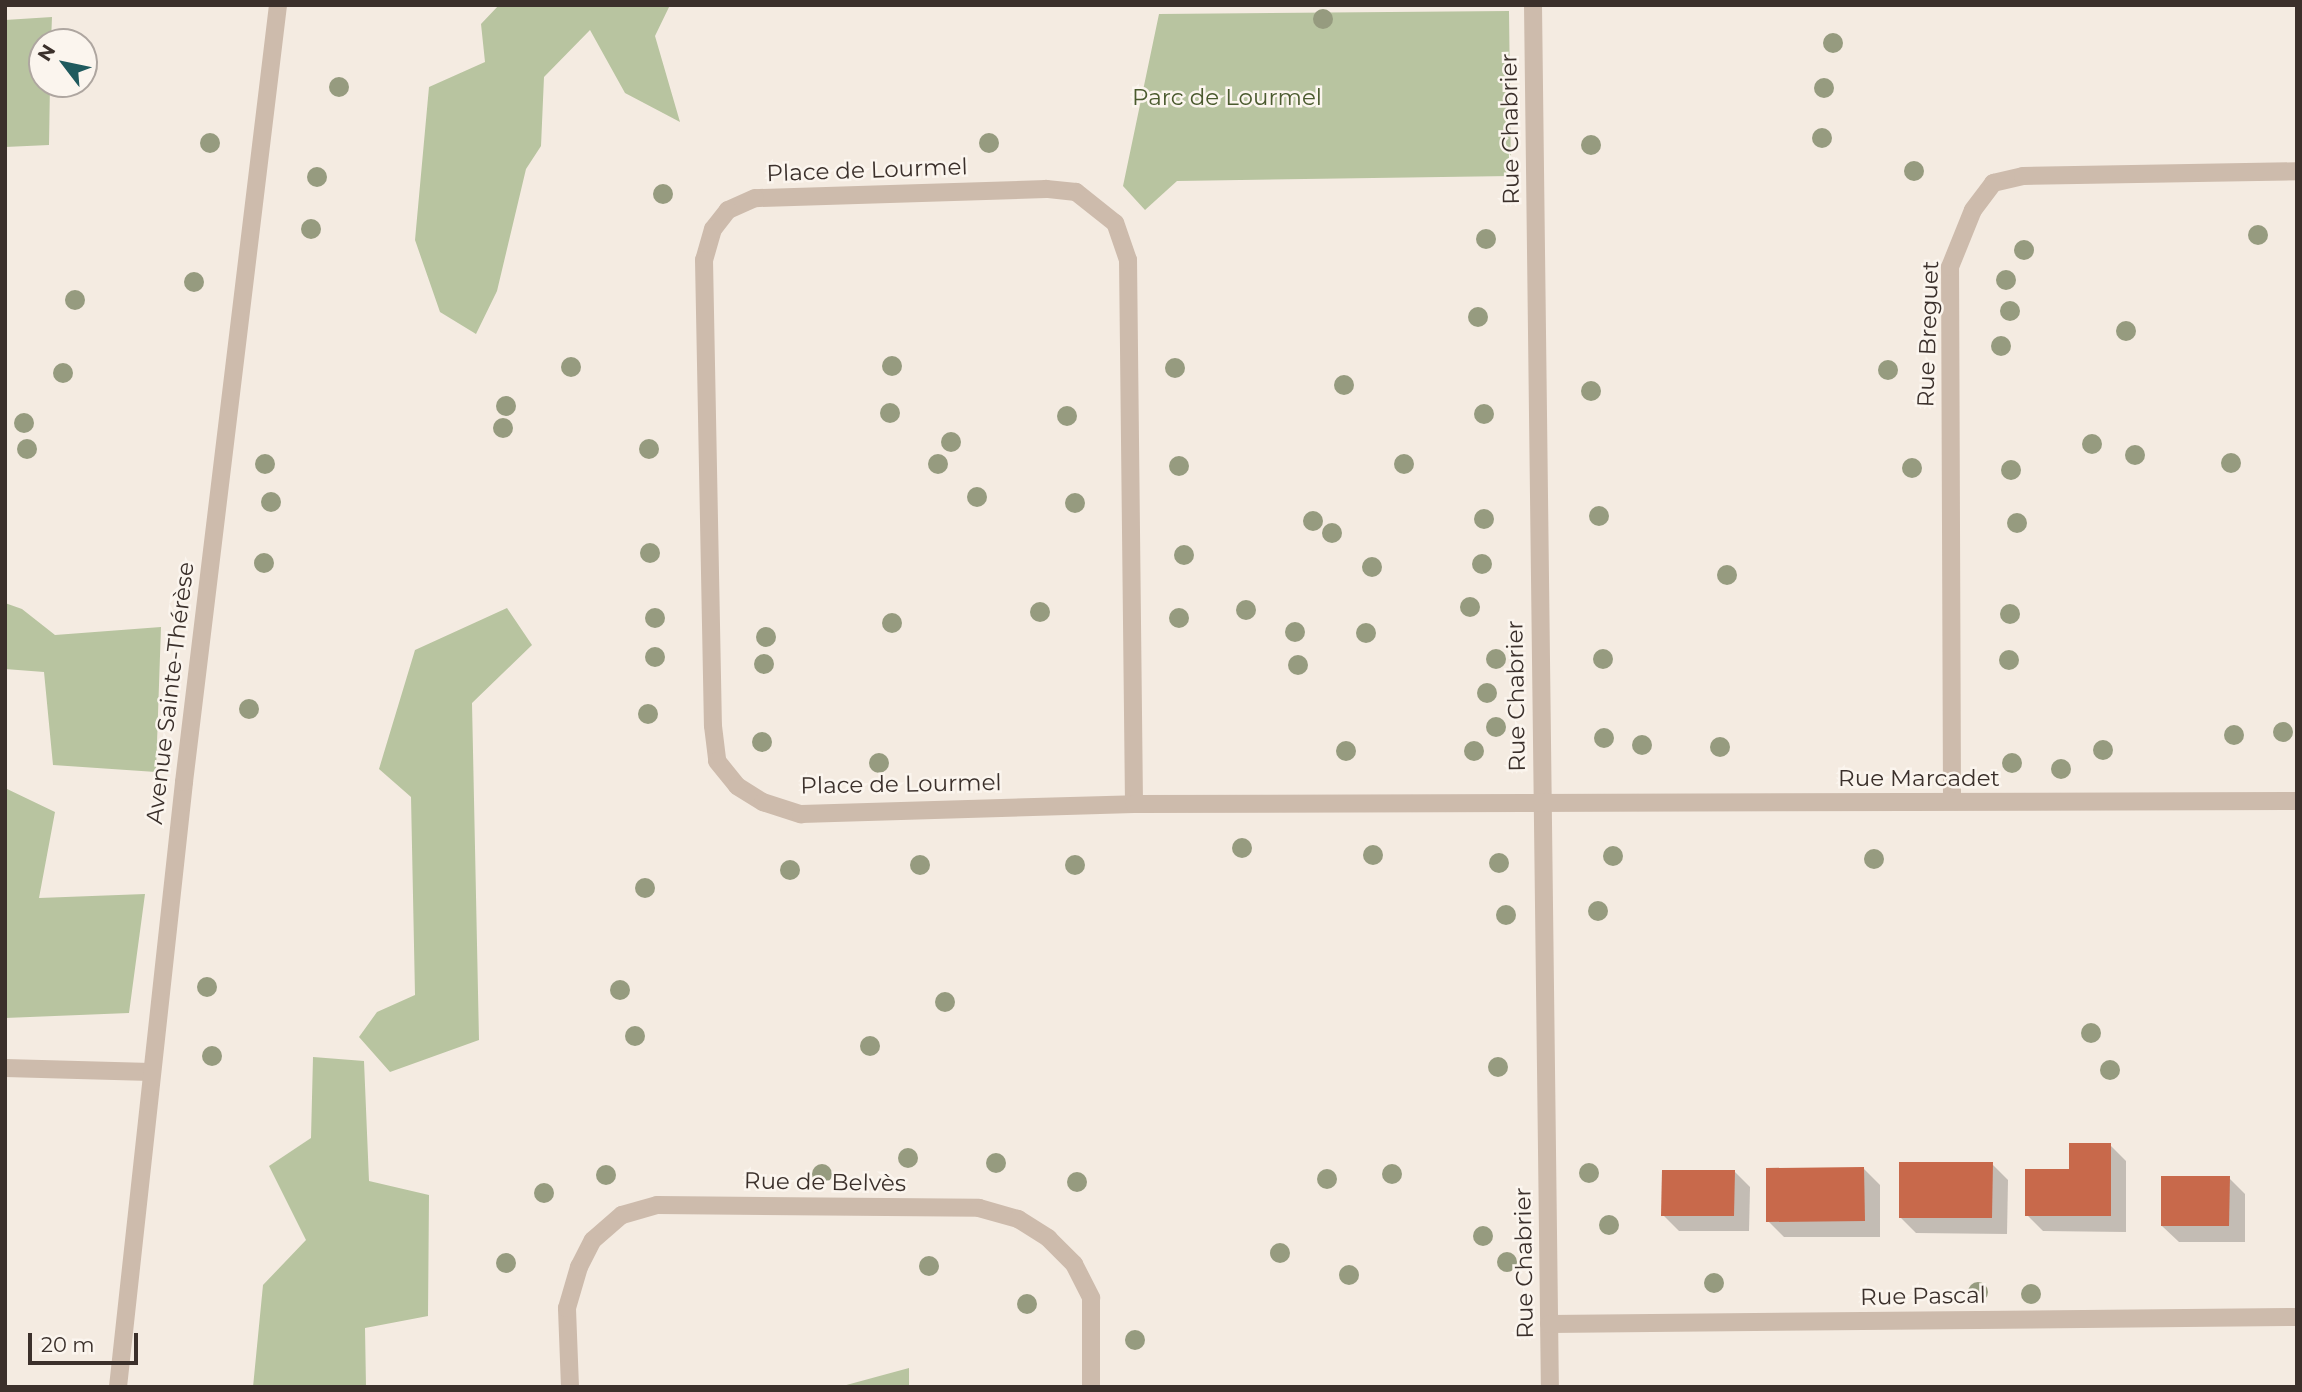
<!DOCTYPE html>
<meta charset="utf-8">
<style>
body{margin:0}
#map{position:relative;width:2302px;height:1392px;overflow:hidden;background:#f4ebe1;font-family:Montserrat,sans-serif}
div>[style]{position:absolute}
[style*='--x']{left:calc(var(--x)*1px);top:calc(var(--y)*1px);width:calc(var(--w)*1px);rotate:calc(var(--a)*1deg)}
.green>*{inset:0;background:#b8c4a0}
.shadow>*{inset:0;background:#0003}
.building>*{inset:0;background:#c8694b}
.minor>*{height:18px;margin:-9px;padding:0 9px;transform-origin:9px;border-radius:9px;background:#cdbbac}
.trees>*{width:20px;height:20px;margin:-10px;border-radius:50%;background:#969b7f}
span{translate:-50% -50%;white-space:nowrap;text-align:center;line-height:1.15;-webkit-text-stroke:5px #fbf5ee;paint-order:stroke}
.park-label{font-size:23px;color:#4a5a2e}
.street-label{font-size:23px;color:#3b302b}
.frame{position:absolute;inset:0;border:7px solid #3b302b;pointer-events:none}
.north{position:absolute;left:28px;top:28px;width:70px;height:70px;box-sizing:border-box;background:#fbf5ee;border:2px solid #aea6a0;border-radius:50%;rotate:302deg;font-size:19px;font-weight:700;line-height:28px;text-align:center;color:#3b302b}
.north::after{content:'';display:block;margin:auto;width:24px;height:32px;background:#1f5a5e;clip-path:polygon(50% 0,100% 100%,50% 72%,0 100%)}
.scale{position:absolute;left:28px;top:1333px;width:110px;height:32px;box-sizing:border-box;border:4px solid #3b302b;border-top:0;padding-left:9px;font-size:21px;line-height:24px;white-space:nowrap;color:#3b302b;-webkit-text-stroke:5px #fbf5ee;paint-order:stroke}
</style>
<div id="map">
<div class="green">
<div style="clip-path:polygon(499px 5px,670px 5px,655px 36px,680px 122px,625px 93px,590px 30px,544px 77px,541px 146px,526px 169px,497px 291px,476px 334px,440px 312px,415px 240px,429px 87px,485px 62px,481px 24px)"></div>
<div style="clip-path:polygon(1509px 11px,1511px 176px,1177px 181px,1145px 210px,1123px 186px,1159px 14px)"></div>
<div style="clip-path:polygon(52px 17px,51px 42px,42px 42px,42px 84px,50px 84px,49px 145px,5px 147px,5px 20px)"></div>
<div style="clip-path:polygon(5px 603px,22px 609px,55px 635px,161px 627px,156px 772px,53px 765px,44px 672px,5px 669px)"></div>
<div style="clip-path:polygon(507px 608px,532px 645px,472px 703px,479px 1040px,390px 1072px,359px 1037px,377px 1012px,415px 995px,411px 797px,379px 769px,415px 650px)"></div>
<div style="clip-path:polygon(5px 788px,55px 812px,39px 898px,145px 894px,129px 1013px,5px 1018px)"></div>
<div style="clip-path:polygon(313px 1057px,364px 1061px,369px 1181px,429px 1195px,428px 1316px,365px 1328px,366px 1387px,253px 1387px,263px 1285px,306px 1240px,269px 1166px,311px 1138px)"></div>
<div style="clip-path:polygon(909px 1368px,909px 1387px,839px 1387px)"></div>
</div>
<div class="shadow">
<div style="clip-path:polygon(2110px 1145px,2126px 1161px,2126px 1232px,2043px 1231px,2027px 1215px,2070px 1171px)"></div>
<div style="clip-path:polygon(1992px 1164px,2008px 1180px,2007px 1234px,1916px 1233px,1900px 1217px)"></div>
<div style="clip-path:polygon(1864px 1169px,1880px 1185px,1880px 1237px,1784px 1237px,1768px 1221px)"></div>
<div style="clip-path:polygon(1734px 1171px,1750px 1187px,1749px 1231px,1679px 1231px,1663px 1215px)"></div>
<div style="clip-path:polygon(2229px 1178px,2245px 1194px,2245px 1242px,2179px 1242px,2162px 1226px)"></div>
</div>
<div class="building">
<div style="clip-path:polygon(2069px 1143px,2111px 1143px,2111px 1216px,2025px 1216px,2025px 1169px,2069px 1169px)"></div>
<div style="clip-path:polygon(1899px 1162px,1993px 1162px,1992px 1218px,1899px 1218px)"></div>
<div style="clip-path:polygon(1864px 1167px,1865px 1221px,1766px 1222px,1766px 1168px)"></div>
<div style="clip-path:polygon(1662px 1170px,1735px 1170px,1734px 1216px,1661px 1216px)"></div>
<div style="clip-path:polygon(2161px 1176px,2230px 1176px,2229px 1226px,2161px 1226px)"></div>
</div>
<div class="minor">
<div style="--x:1533;--y:5;--w:1382;--a:89.3"></div>
<div style="--x:1952;--y:801;--w:534;--a:-90.21"></div>
<div style="--x:1950;--y:267;--w:61;--a:-68"></div>
<div style="--x:1973;--y:210;--w:34;--a:-53"></div>
<div style="--x:1993;--y:183;--w:31;--a:-13"></div>
<div style="--x:2023;--y:176;--w:274;--a:-1"></div>
<div style="--x:1134;--y:804;--w:544;--a:-90.63"></div>
<div style="--x:1128;--y:260;--w:39;--a:-109"></div>
<div style="--x:1115;--y:223;--w:50;--a:-141.5"></div>
<div style="--x:1076;--y:192;--w:30;--a:-174"></div>
<div style="--x:1046;--y:189;--w:291;--a:178.2"></div>
<div style="--x:755;--y:198;--w:30;--a:156"></div>
<div style="--x:728;--y:210;--w:24;--a:128"></div>
<div style="--x:713;--y:229;--w:32;--a:106"></div>
<div style="--x:704;--y:260;--w:466;--a:88.9"></div>
<div style="--x:713;--y:726;--w:35;--a:83"></div>
<div style="--x:717;--y:761;--w:32;--a:51"></div>
<div style="--x:737;--y:786;--w:31;--a:32"></div>
<div style="--x:763;--y:802;--w:40;--a:18"></div>
<div style="--x:801;--y:814;--w:333;--a:-1.7"></div>
<div style="--x:1134;--y:804;--w:1163;--a:-0.15"></div>
<div style="--x:5;--y:1068;--w:146;--a:1.6"></div>
<div style="--x:1549;--y:1324;--w:748;--a:-0.54"></div>
<div style="--x:118;--y:1387;--w:609;--a:-83.77"></div>
<div style="--x:184;--y:782;--w:783;--a:-83.1"></div>
<div style="--x:570;--y:1387;--w:79;--a:-92.2"></div>
<div style="--x:567;--y:1308;--w:43;--a:-73.7"></div>
<div style="--x:579;--y:1267;--w:30;--a:-63"></div>
<div style="--x:593;--y:1240;--w:38;--a:-41"></div>
<div style="--x:622;--y:1215;--w:36;--a:-16"></div>
<div style="--x:657;--y:1205;--w:322;--a:0.5"></div>
<div style="--x:979;--y:1208;--w:41;--a:15.8"></div>
<div style="--x:1018;--y:1219;--w:36;--a:32"></div>
<div style="--x:1048;--y:1238;--w:37;--a:45"></div>
<div style="--x:1074;--y:1264;--w:38;--a:63"></div>
<div style="--x:1091;--y:1298;--w:89;--a:90"></div>
</div>
<div class="trees">
<div style="left:1323px;top:19px"></div>
<div style="left:1833px;top:43px"></div>
<div style="left:339px;top:87px"></div>
<div style="left:1824px;top:88px"></div>
<div style="left:1822px;top:138px"></div>
<div style="left:210px;top:143px"></div>
<div style="left:989px;top:143px"></div>
<div style="left:1591px;top:145px"></div>
<div style="left:1914px;top:171px"></div>
<div style="left:317px;top:177px"></div>
<div style="left:663px;top:194px"></div>
<div style="left:311px;top:229px"></div>
<div style="left:2258px;top:235px"></div>
<div style="left:1486px;top:239px"></div>
<div style="left:2024px;top:250px"></div>
<div style="left:2006px;top:280px"></div>
<div style="left:194px;top:282px"></div>
<div style="left:75px;top:300px"></div>
<div style="left:2010px;top:311px"></div>
<div style="left:1478px;top:317px"></div>
<div style="left:2126px;top:331px"></div>
<div style="left:2001px;top:346px"></div>
<div style="left:892px;top:366px"></div>
<div style="left:571px;top:367px"></div>
<div style="left:1175px;top:368px"></div>
<div style="left:1888px;top:370px"></div>
<div style="left:63px;top:373px"></div>
<div style="left:1344px;top:385px"></div>
<div style="left:1591px;top:391px"></div>
<div style="left:506px;top:406px"></div>
<div style="left:890px;top:413px"></div>
<div style="left:1484px;top:414px"></div>
<div style="left:1067px;top:416px"></div>
<div style="left:24px;top:423px"></div>
<div style="left:503px;top:428px"></div>
<div style="left:951px;top:442px"></div>
<div style="left:2092px;top:444px"></div>
<div style="left:27px;top:449px"></div>
<div style="left:649px;top:449px"></div>
<div style="left:2135px;top:455px"></div>
<div style="left:2231px;top:463px"></div>
<div style="left:265px;top:464px"></div>
<div style="left:938px;top:464px"></div>
<div style="left:1404px;top:464px"></div>
<div style="left:1179px;top:466px"></div>
<div style="left:1912px;top:468px"></div>
<div style="left:2011px;top:470px"></div>
<div style="left:977px;top:497px"></div>
<div style="left:271px;top:502px"></div>
<div style="left:1075px;top:503px"></div>
<div style="left:1599px;top:516px"></div>
<div style="left:1484px;top:519px"></div>
<div style="left:1313px;top:521px"></div>
<div style="left:2017px;top:523px"></div>
<div style="left:1332px;top:533px"></div>
<div style="left:650px;top:553px"></div>
<div style="left:1184px;top:555px"></div>
<div style="left:264px;top:563px"></div>
<div style="left:1482px;top:564px"></div>
<div style="left:1372px;top:567px"></div>
<div style="left:1727px;top:575px"></div>
<div style="left:1470px;top:607px"></div>
<div style="left:1246px;top:610px"></div>
<div style="left:1040px;top:612px"></div>
<div style="left:2010px;top:614px"></div>
<div style="left:655px;top:618px"></div>
<div style="left:1179px;top:618px"></div>
<div style="left:892px;top:623px"></div>
<div style="left:1295px;top:632px"></div>
<div style="left:1366px;top:633px"></div>
<div style="left:766px;top:637px"></div>
<div style="left:655px;top:657px"></div>
<div style="left:1496px;top:659px"></div>
<div style="left:1603px;top:659px"></div>
<div style="left:2009px;top:660px"></div>
<div style="left:764px;top:664px"></div>
<div style="left:1298px;top:665px"></div>
<div style="left:1487px;top:693px"></div>
<div style="left:249px;top:709px"></div>
<div style="left:648px;top:714px"></div>
<div style="left:1496px;top:727px"></div>
<div style="left:2283px;top:732px"></div>
<div style="left:2234px;top:735px"></div>
<div style="left:1604px;top:738px"></div>
<div style="left:762px;top:742px"></div>
<div style="left:1642px;top:745px"></div>
<div style="left:1720px;top:747px"></div>
<div style="left:2103px;top:750px"></div>
<div style="left:1346px;top:751px"></div>
<div style="left:1474px;top:751px"></div>
<div style="left:879px;top:763px"></div>
<div style="left:2012px;top:763px"></div>
<div style="left:2061px;top:769px"></div>
<div style="left:1242px;top:848px"></div>
<div style="left:1373px;top:855px"></div>
<div style="left:1613px;top:856px"></div>
<div style="left:1874px;top:859px"></div>
<div style="left:1499px;top:863px"></div>
<div style="left:920px;top:865px"></div>
<div style="left:1075px;top:865px"></div>
<div style="left:790px;top:870px"></div>
<div style="left:645px;top:888px"></div>
<div style="left:1598px;top:911px"></div>
<div style="left:1506px;top:915px"></div>
<div style="left:207px;top:987px"></div>
<div style="left:620px;top:990px"></div>
<div style="left:945px;top:1002px"></div>
<div style="left:2091px;top:1033px"></div>
<div style="left:635px;top:1036px"></div>
<div style="left:870px;top:1046px"></div>
<div style="left:212px;top:1056px"></div>
<div style="left:1498px;top:1067px"></div>
<div style="left:2110px;top:1070px"></div>
<div style="left:908px;top:1158px"></div>
<div style="left:996px;top:1163px"></div>
<div style="left:1589px;top:1173px"></div>
<div style="left:822px;top:1174px"></div>
<div style="left:1392px;top:1174px"></div>
<div style="left:606px;top:1175px"></div>
<div style="left:1327px;top:1179px"></div>
<div style="left:1077px;top:1182px"></div>
<div style="left:544px;top:1193px"></div>
<div style="left:1609px;top:1225px"></div>
<div style="left:1483px;top:1236px"></div>
<div style="left:1280px;top:1253px"></div>
<div style="left:1507px;top:1262px"></div>
<div style="left:506px;top:1263px"></div>
<div style="left:929px;top:1266px"></div>
<div style="left:1349px;top:1275px"></div>
<div style="left:1714px;top:1283px"></div>
<div style="left:1978px;top:1292px"></div>
<div style="left:2031px;top:1294px"></div>
<div style="left:1027px;top:1304px"></div>
<div style="left:1135px;top:1340px"></div>
</div>
<div class="park-label">
<span style="left:1227px;top:97px">Parc de Lourmel</span>
</div>
<div class="street-label">
<span style="left:1510px;top:129px;rotate:-91deg">Rue Chabrier</span>
<span style="left:867px;top:170px;rotate:-2deg">Place de Lourmel</span>
<span style="left:1928px;top:334px;rotate:-88deg">Rue Breguet</span>
<span style="left:170px;top:693px;rotate:-83deg">Avenue Sainte-Thérèse</span>
<span style="left:1516px;top:696px;rotate:-91deg">Rue Chabrier</span>
<span style="left:1919px;top:778px">Rue Marcadet</span>
<span style="left:901px;top:784px;rotate:-1deg">Place de Lourmel</span>
<span style="left:825px;top:1182px;rotate:1deg">Rue de Belvès</span>
<span style="left:1524px;top:1263px;rotate:-91deg">Rue Chabrier</span>
<span style="left:1923px;top:1296px;rotate:-1deg">Rue Pascal</span>
</div>
<div class="frame"></div>
<div class="north">N</div>
<div class="scale">20 m</div>
</div>
